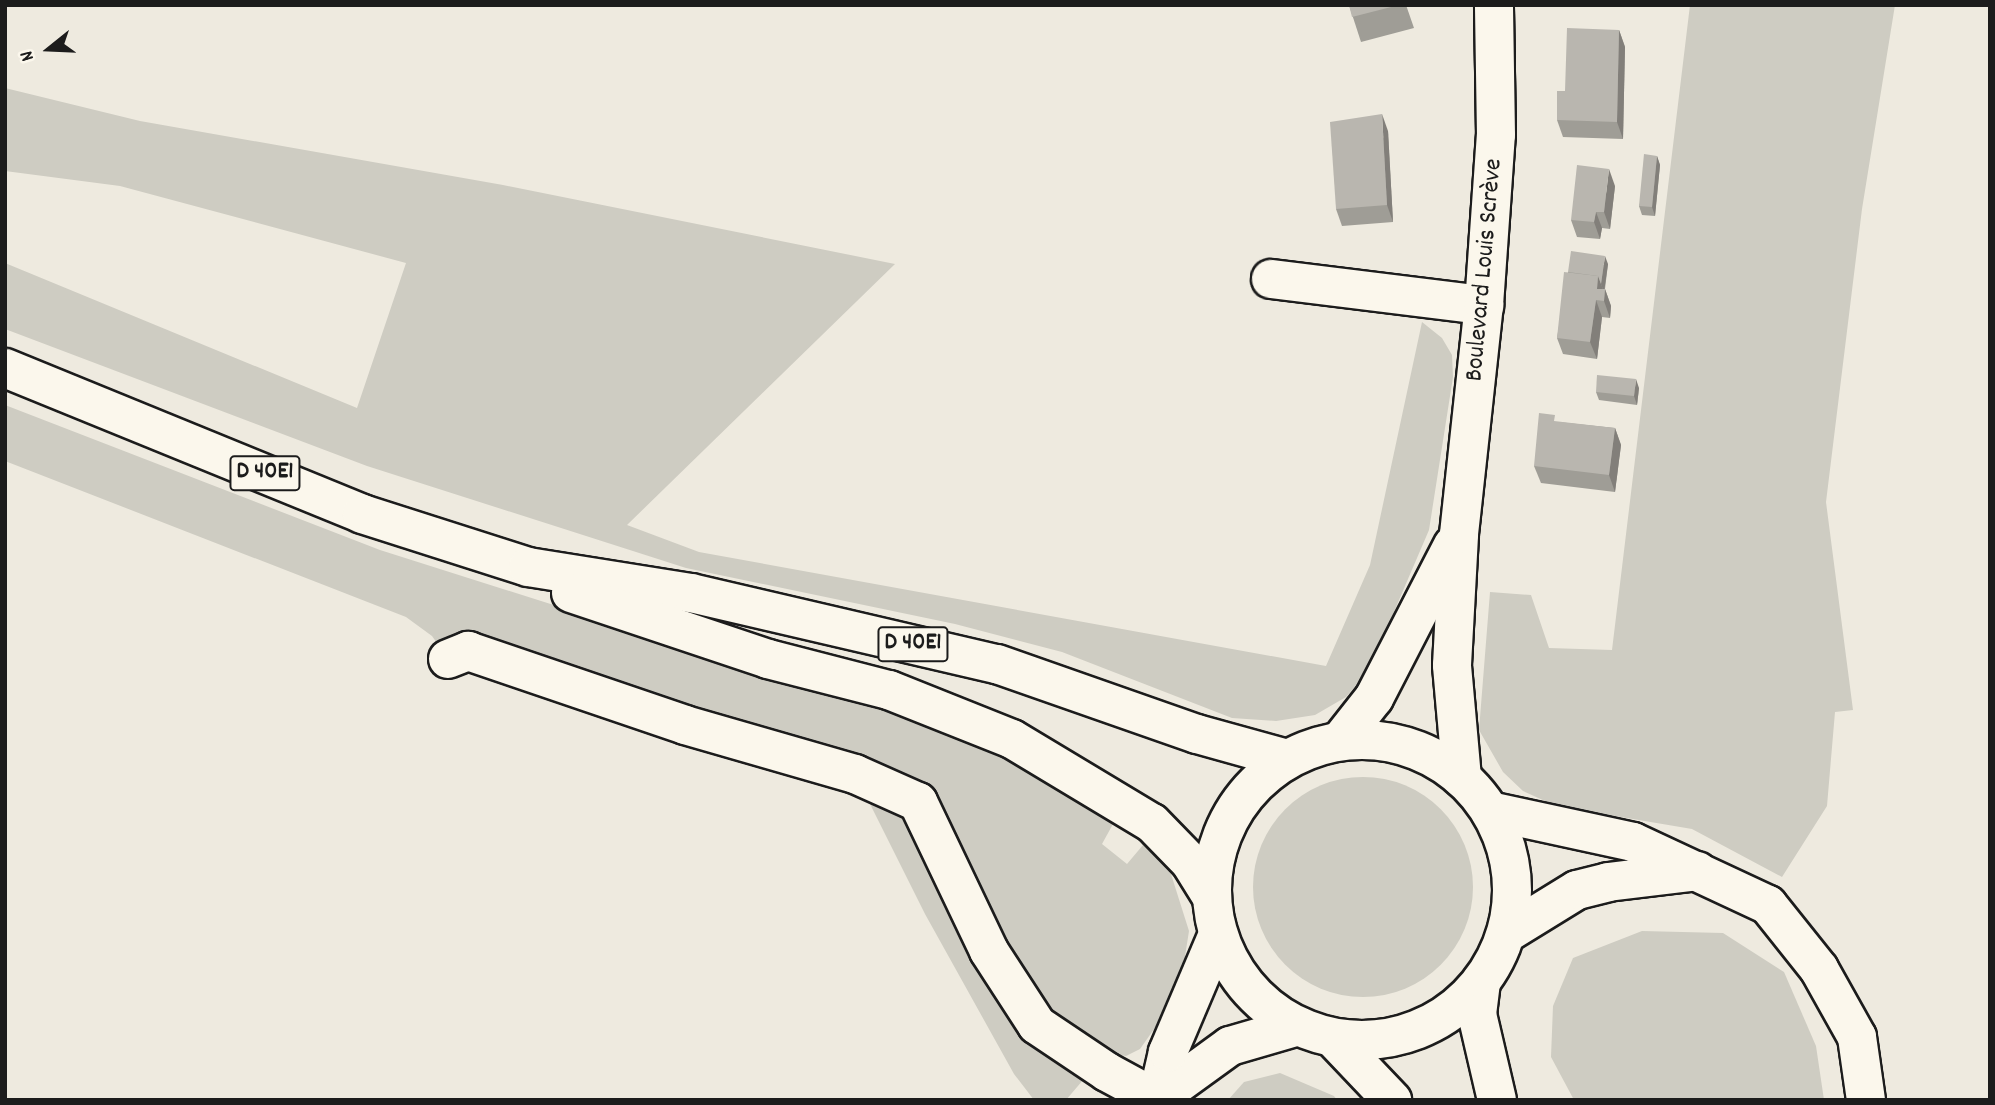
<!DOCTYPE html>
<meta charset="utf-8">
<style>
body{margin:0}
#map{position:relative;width:1995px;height:1105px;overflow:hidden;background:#eeeadf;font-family:Dekko,sans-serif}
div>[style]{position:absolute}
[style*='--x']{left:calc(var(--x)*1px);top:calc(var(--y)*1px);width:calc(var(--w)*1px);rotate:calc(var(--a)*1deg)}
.green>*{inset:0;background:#ceccc2}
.round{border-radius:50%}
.roads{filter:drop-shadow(2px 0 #1c1c1c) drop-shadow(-2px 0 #1c1c1c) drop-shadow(0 2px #1c1c1c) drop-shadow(0 -2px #1c1c1c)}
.minor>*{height:38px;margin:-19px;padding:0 19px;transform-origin:19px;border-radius:19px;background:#fbf7ec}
.major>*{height:38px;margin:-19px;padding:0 19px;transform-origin:19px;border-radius:19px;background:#fbf7ec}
.major>.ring{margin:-19px;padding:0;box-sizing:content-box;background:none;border:38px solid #fbf7ec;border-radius:50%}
.wall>*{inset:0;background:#9f9d96}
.shaded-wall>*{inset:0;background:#827f7a}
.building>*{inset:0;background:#b9b6af}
span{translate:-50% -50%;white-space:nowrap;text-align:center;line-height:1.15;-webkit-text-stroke:5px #fbf7ec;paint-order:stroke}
.shield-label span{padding:2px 5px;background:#fbf7ec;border:2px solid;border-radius:5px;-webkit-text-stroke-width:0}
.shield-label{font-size:24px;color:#1c1c1c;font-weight:700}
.street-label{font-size:26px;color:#1c1c1c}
.frame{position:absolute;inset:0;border:7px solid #1c1c1c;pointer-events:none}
.north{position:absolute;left:14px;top:14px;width:70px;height:70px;-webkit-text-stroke:5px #fbf7ec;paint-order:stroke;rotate:252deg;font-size:19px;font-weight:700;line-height:28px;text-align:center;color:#1c1c1c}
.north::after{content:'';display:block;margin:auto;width:24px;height:32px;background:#1c1c1c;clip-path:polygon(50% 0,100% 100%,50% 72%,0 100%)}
</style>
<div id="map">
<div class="green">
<div style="clip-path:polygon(1690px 5px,1895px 5px,1862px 209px,1826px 502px,1853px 710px,1835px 712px,1827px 806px,1782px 877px,1692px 829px,1556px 806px,1523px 791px,1503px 772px,1479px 730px,1490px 592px,1531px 595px,1549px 648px,1612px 650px)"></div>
<div style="clip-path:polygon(5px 88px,140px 121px,503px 185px,895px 264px,627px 525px,699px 552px,1326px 666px,1370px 565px,1422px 322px,1442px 338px,1452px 355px,1453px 377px,1429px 530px,1369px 670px,1346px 697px,1315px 715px,1276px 721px,1232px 718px,1062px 652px,955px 624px,686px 568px,367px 466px,5px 329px,5px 263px,357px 408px,406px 263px,120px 186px,5px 171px)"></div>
<div style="clip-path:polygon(5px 405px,380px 550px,916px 720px,1011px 762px,1113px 824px,1102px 844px,1127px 864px,1143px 845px,1171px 874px,1189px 931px,1183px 969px,1164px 1015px,1140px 1049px,1126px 1056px,1106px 1053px,1066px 1100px,1034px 1100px,1014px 1074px,925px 914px,855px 774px,448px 659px,432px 636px,406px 617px,5px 461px)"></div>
<div class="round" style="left:1253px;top:777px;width:220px;height:220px"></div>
<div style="clip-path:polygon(1642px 931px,1723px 933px,1784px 972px,1816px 1046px,1824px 1100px,1574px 1100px,1551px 1057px,1553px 1006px,1573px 958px)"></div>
<div style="clip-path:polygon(1280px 1073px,1334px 1096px,1337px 1100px,1228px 1100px,1244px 1082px)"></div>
</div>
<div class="roads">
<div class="minor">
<div style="--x:1271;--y:279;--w:215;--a:7"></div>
<div style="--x:448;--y:659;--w:22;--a:-22"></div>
<div style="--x:468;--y:651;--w:229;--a:18.8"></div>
<div style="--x:685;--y:725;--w:177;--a:16.1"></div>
<div style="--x:855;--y:774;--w:69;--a:24"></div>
<div style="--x:918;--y:802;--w:165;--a:64.5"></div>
<div style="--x:989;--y:951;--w:88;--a:57"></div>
<div style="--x:1037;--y:1025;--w:84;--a:33.9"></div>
<div style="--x:1107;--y:1072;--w:57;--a:28.4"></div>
<div style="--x:1340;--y:741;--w:55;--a:-51.7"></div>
<div style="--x:1374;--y:698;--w:172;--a:-62.7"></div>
<div style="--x:1462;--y:778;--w:113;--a:-95.1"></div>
<div style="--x:1452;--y:665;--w:131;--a:-86.9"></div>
<div style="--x:1459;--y:534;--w:230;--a:-83.8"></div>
<div style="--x:1484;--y:305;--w:170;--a:-86"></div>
<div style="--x:1496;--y:135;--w:130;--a:-90.9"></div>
<div style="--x:1490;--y:811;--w:146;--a:12.2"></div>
<div style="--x:1633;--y:842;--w:149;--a:25"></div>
<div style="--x:1768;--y:905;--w:82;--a:51.4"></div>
<div style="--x:1819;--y:969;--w:78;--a:60.8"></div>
<div style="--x:1857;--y:1037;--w:64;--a:81.9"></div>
<div style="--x:1507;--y:933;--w:82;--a:-31.6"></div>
<div style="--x:1577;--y:890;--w:32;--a:-14"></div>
<div style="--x:1608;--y:882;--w:90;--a:-7"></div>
<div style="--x:1157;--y:1099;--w:90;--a:-36"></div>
<div style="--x:1230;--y:1046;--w:68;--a:-16.3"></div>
<div style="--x:1157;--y:1100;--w:49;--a:-77.1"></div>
<div style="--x:1168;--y:1052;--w:128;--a:-67"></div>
</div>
<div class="major">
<div style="--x:5;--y:368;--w:386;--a:22.2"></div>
<div style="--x:362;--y:514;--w:174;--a:17.7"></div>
<div style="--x:528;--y:567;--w:165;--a:9.1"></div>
<div style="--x:691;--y:593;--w:314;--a:13.1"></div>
<div style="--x:997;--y:664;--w:212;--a:19.3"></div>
<div style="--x:1197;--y:734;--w:93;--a:15.5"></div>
<div style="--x:571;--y:593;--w:208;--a:18.5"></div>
<div style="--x:768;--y:659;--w:125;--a:14.4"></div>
<div style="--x:889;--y:690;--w:132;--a:21.7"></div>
<div style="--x:1012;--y:739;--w:163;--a:31"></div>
<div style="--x:1152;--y:823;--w:54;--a:45.7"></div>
<div style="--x:1190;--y:862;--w:39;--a:58"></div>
<div class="ring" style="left:1212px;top:740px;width:262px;height:262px"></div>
<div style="--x:1481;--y:982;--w:32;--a:97"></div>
<div style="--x:1477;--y:1014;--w:88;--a:76.9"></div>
<div style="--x:1333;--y:1038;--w:86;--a:46.4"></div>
</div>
</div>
<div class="wall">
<div style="clip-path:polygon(1349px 5px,1406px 5px,1414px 28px,1361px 42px)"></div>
<div style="clip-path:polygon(1619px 30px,1625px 47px,1623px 139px,1563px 137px,1557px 120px,1565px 91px)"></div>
<div style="clip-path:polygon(1388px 131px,1393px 222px,1342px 226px,1336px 209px)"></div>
<div style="clip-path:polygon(1657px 156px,1660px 165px,1655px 216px,1642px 215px,1639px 206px)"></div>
<div style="clip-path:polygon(1615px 186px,1610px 229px,1602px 228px,1600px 239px,1577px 237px,1571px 220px)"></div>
<div style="clip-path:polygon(1608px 264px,1605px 289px,1611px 306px,1610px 318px,1602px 317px,1597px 359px,1563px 354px,1557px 338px,1568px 272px)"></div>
<div style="clip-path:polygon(1639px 388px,1637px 405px,1599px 400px,1596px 392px)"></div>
<div style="clip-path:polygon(1558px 422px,1615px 428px,1621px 445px,1615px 492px,1541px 483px,1534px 466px)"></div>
</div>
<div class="shaded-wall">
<div style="clip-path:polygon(1619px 30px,1625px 47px,1623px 139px,1617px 122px)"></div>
<div style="clip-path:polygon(1382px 114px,1388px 131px,1393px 222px,1387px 205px)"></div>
<div style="clip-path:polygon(1657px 156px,1660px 165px,1655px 216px,1652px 207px)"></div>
<div style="clip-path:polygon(1609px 169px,1615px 186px,1610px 229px,1604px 212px)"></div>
<div style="clip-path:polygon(1596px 212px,1602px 228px,1600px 239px,1594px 222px)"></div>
<div style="clip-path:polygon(1605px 256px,1608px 264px,1604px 292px,1601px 284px)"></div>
<div style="clip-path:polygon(1598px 276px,1604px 292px,1597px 289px)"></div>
<div style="clip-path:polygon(1605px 289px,1611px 306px,1610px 318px,1604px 301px)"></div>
<div style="clip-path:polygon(1596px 300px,1602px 317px,1597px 359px,1590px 342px)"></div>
<div style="clip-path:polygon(1636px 379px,1639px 388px,1637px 405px,1634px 396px)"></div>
<div style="clip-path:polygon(1615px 428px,1621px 445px,1615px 492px,1609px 475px)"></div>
</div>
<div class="building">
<div style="clip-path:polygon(1349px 5px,1399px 5px,1352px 17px)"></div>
<div style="clip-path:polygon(1567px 28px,1619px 30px,1617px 122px,1557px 120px,1557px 91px,1565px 91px)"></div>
<div style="clip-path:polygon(1382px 114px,1387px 205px,1336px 209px,1330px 122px)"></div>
<div style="clip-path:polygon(1644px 154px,1657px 156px,1652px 207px,1639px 206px)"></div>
<div style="clip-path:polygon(1577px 165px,1609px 169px,1604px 212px,1596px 212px,1594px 222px,1571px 220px)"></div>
<div style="clip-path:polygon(1571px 251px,1605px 256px,1601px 284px,1598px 276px,1568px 272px)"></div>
<div style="clip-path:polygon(1564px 272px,1598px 276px,1597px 289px,1605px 289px,1604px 301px,1596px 300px,1590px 342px,1557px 338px)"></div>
<div style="clip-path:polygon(1597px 375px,1636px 379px,1634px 396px,1596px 392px)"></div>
<div style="clip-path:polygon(1539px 413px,1555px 415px,1554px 421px,1615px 428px,1609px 475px,1534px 466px)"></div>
</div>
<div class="shield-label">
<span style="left:265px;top:473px">D 40E1</span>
<span style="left:913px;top:644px">D 40E1</span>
</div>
<div class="street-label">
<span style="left:1485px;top:270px;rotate:-85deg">Boulevard Louis Scrève</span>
</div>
<div class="frame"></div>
<div class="north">N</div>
</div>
